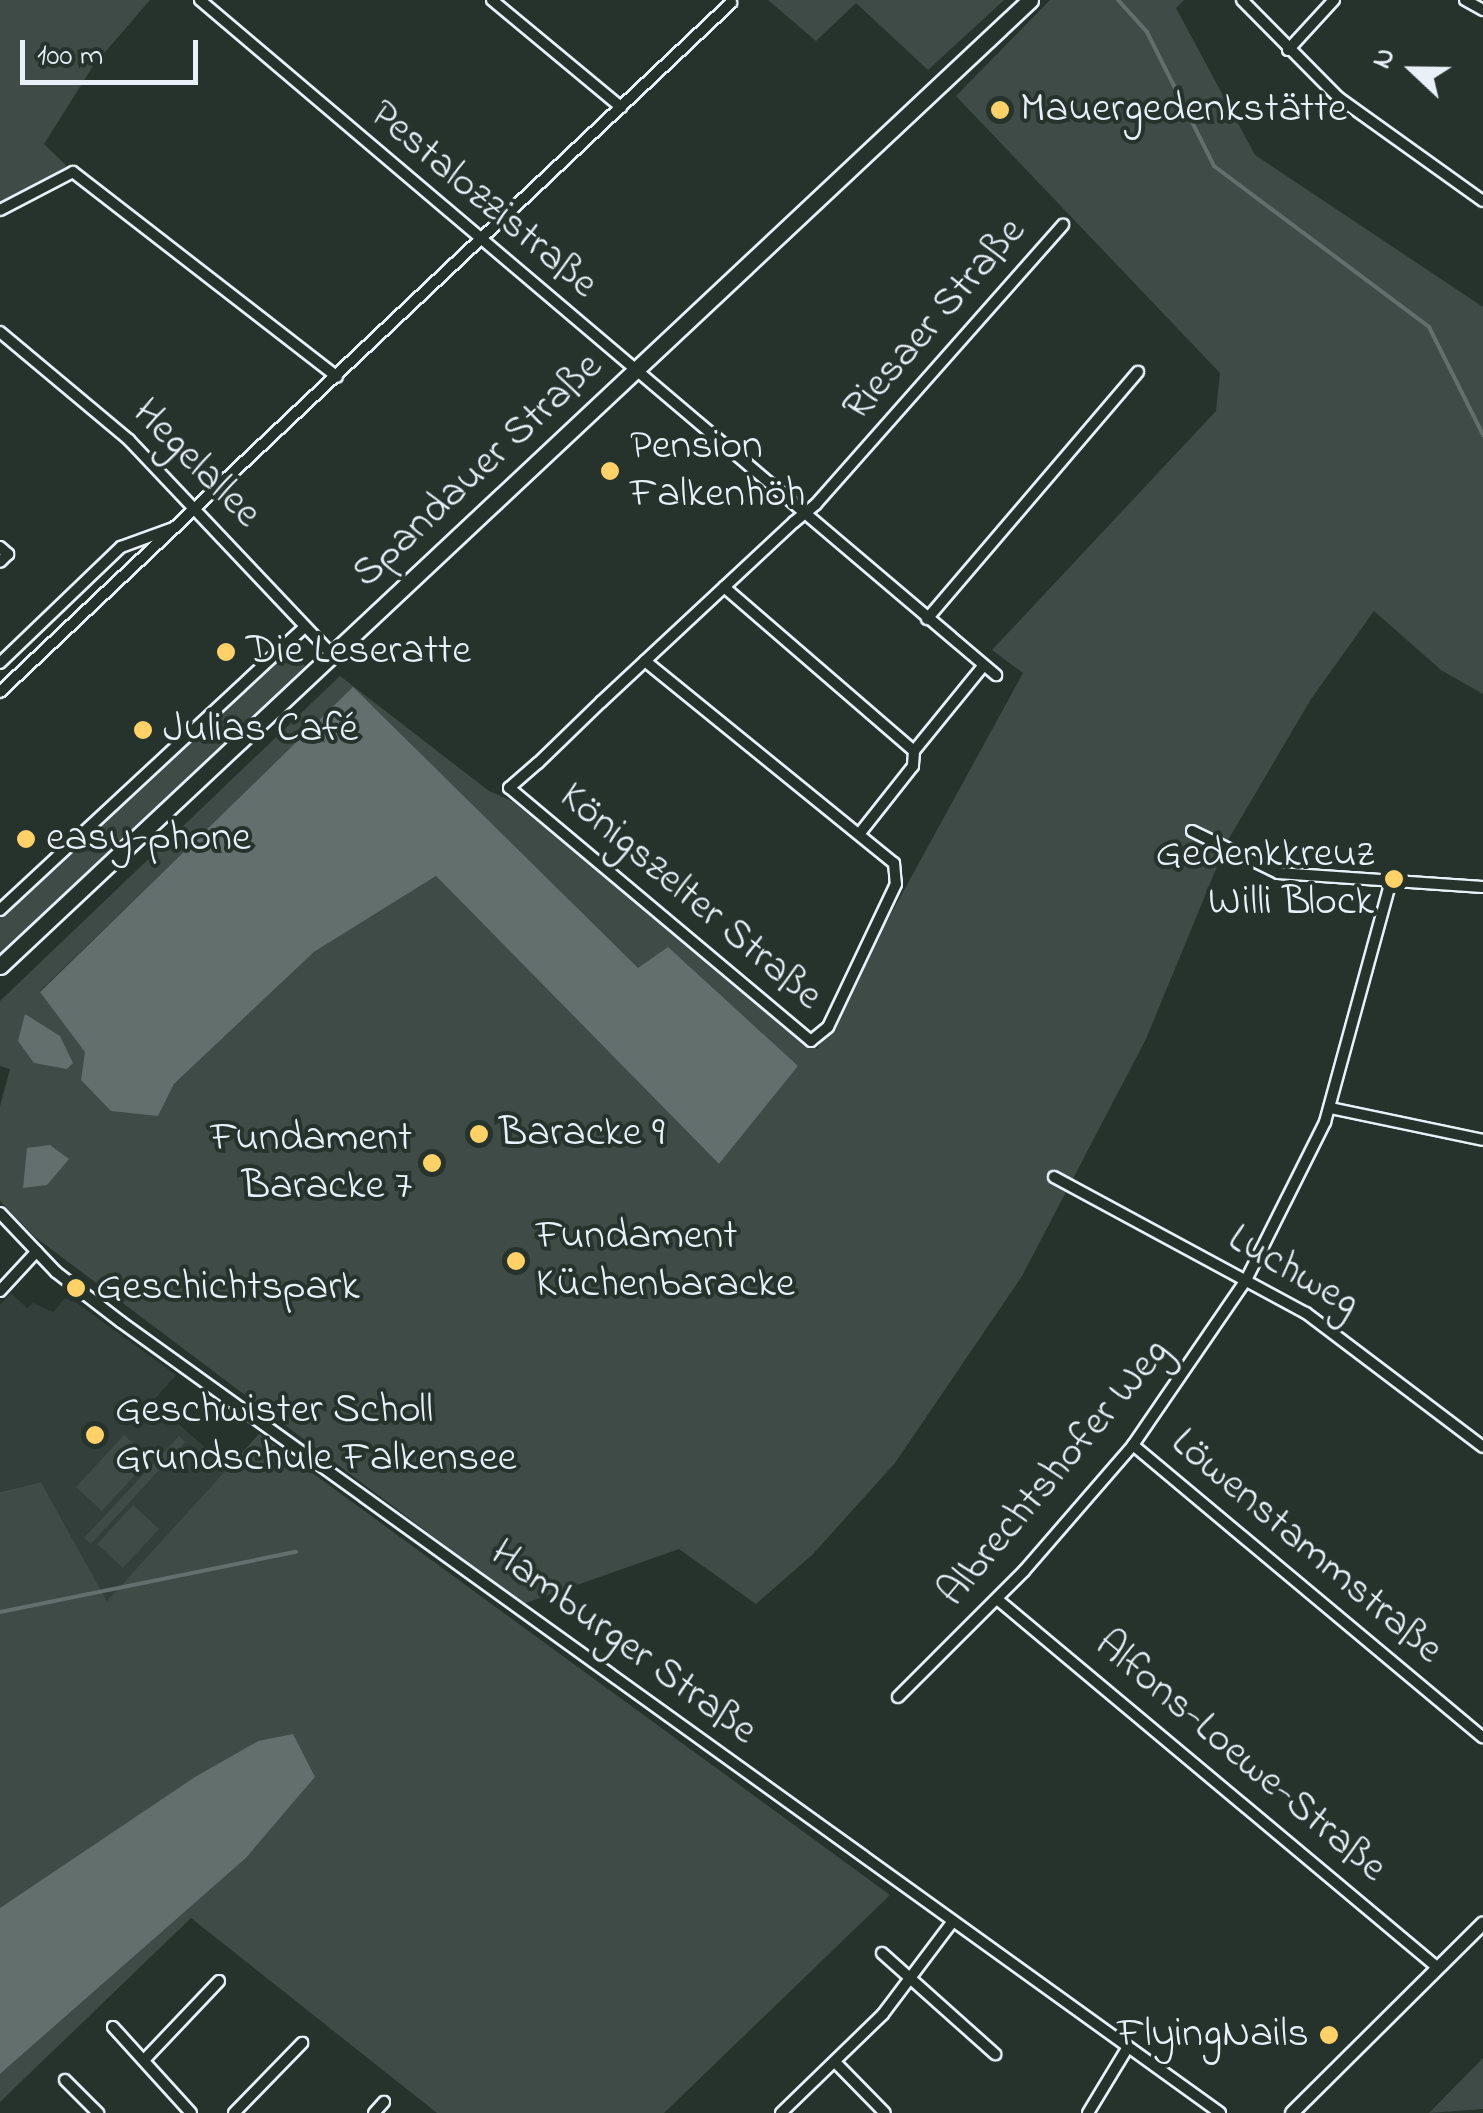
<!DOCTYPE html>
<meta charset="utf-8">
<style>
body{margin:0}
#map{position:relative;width:1483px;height:2113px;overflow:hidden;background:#26332d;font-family:"Indie Flower",sans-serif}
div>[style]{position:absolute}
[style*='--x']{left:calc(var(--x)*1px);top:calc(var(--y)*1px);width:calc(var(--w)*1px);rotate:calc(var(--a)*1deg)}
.built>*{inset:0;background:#333f3a}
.green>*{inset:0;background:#3e4b47}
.water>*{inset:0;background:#636f6d}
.stream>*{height:4px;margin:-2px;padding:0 2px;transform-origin:2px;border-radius:2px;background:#636f6d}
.roads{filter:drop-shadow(2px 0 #e8f1f8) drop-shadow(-2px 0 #e8f1f8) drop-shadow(0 2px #e8f1f8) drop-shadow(0 -2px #e8f1f8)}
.minor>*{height:10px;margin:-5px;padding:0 5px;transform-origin:5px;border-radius:5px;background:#26332d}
.tertiary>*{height:12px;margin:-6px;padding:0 6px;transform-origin:6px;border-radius:6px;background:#26332d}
.secondary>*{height:15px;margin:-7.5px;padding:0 7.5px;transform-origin:7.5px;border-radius:7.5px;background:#26332d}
.dots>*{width:28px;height:28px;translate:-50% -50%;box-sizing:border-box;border:5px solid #26332d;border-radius:50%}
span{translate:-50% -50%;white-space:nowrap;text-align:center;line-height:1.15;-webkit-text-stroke:8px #26332d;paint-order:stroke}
.poi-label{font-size:42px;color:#e8f1f8}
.left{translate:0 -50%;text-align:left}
.right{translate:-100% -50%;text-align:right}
.street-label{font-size:42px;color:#e8f1f8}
.north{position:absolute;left:1363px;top:20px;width:100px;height:100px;-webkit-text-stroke:8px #26332d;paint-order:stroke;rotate:292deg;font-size:28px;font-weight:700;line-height:40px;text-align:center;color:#e8f1f8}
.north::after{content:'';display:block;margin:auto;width:35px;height:45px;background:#e8f1f8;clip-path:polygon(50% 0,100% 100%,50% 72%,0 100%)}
.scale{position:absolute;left:20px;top:40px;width:178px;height:45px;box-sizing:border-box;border:5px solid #e8f1f8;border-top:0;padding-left:12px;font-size:30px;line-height:35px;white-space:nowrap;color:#e8f1f8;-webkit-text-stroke:8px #26332d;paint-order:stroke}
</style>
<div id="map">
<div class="built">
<div style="clip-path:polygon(11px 1293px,27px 1308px,33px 1303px,53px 1312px,67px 1296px,176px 1375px,153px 1401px,229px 1469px,107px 1601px,41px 1482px,0 1492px,0 1305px)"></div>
</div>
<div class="green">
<div style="clip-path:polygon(0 0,150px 0,93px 66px,44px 144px,73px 172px,0 208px)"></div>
<div style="clip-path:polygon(768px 0,1004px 0,928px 70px,856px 3px,816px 41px)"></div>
<div style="clip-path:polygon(evenodd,1050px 0,1184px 0,1176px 8px,1255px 155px,1483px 307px,1483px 694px,1441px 670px,1374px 611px,1311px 699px,1228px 840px,1146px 1039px,1022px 1276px,895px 1463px,813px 1554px,756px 1604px,679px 1549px,523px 1604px,35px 1237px,0 1201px,0 1106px,10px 1069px,0 1066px,0 1001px,340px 676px,489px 791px,512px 801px,817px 1049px,1023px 673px,992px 650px,1216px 411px,1220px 373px,956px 96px,1050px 0,353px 688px,638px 969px,798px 1066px,719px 1164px,436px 876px,314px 952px,174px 1084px,158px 1115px,81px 1080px,86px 1052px,40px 991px,353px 688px)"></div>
<div style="clip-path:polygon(291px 651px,307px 668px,0 956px,0 916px)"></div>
<div style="clip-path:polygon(259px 1434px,890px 1895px,664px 2113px,437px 2113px,191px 1918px,0 2102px,0 2074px,246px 1858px,315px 1777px,258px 1741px,0 1908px,0 1492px,41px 1482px,107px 1601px)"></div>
<div style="clip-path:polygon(124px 1435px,150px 1459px,102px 1511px,76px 1487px)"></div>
<div style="clip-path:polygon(179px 1436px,185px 1442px,91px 1544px,84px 1538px)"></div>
<div style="clip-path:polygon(133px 1505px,159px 1529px,123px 1568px,97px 1544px)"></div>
<div style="clip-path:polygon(1483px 2058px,1483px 2109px,1429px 2113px)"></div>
</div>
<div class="water">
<div style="clip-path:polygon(353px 687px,638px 968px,668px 947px,798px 1066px,719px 1164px,436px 876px,314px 952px,174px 1084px,158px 1116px,111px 1111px,81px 1080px,85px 1052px,40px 992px)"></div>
<div style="clip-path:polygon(25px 1014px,60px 1036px,73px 1063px,67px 1069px,34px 1063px,18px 1041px)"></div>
<div style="clip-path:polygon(50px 1145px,69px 1159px,47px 1185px,23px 1188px,27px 1148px)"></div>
<div style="clip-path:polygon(293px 1734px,315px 1777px,246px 1858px,0 2074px,0 1908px,195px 1777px,258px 1741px)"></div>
</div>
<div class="stream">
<div style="--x:1118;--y:0;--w:43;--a:47.8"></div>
<div style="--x:1147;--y:32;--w:150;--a:63.4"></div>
<div style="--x:1214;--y:166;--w:269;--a:36.8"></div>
<div style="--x:1429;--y:327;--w:121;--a:63.4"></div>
<div style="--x:0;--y:1612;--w:302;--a:-11.5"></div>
</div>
<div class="roads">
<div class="minor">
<div style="--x:200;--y:0;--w:1044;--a:40.3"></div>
<div style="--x:492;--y:0;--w:168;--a:39.7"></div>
<div style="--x:1242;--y:0;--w:138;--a:45.3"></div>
<div style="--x:1339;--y:98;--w:177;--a:35.6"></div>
<div style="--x:1465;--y:0;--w:21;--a:29"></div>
<div style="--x:1288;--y:50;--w:68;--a:-47.4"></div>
<div style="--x:0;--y:210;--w:82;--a:-27.5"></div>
<div style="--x:73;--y:172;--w:334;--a:37.8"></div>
<div style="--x:0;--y:332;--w:168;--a:39.9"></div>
<div style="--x:129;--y:440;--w:297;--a:46.6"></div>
<div style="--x:0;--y:547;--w:11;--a:41"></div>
<div style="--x:8;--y:554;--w:11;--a:135"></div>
<div style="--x:724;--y:587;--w:251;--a:40.8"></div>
<div style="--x:914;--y:751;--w:15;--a:94"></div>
<div style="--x:913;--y:766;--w:85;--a:128.3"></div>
<div style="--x:927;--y:619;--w:325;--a:-49.5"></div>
<div style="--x:645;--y:661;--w:321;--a:39.1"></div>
<div style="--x:894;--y:863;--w:21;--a:85"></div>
<div style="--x:896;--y:884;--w:158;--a:115.4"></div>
<div style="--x:828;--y:1027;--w:22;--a:141"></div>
<div style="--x:811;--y:1041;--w:394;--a:-140"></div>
<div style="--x:509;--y:788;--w:38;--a:-41"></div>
<div style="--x:538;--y:763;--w:88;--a:-44.1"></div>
<div style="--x:601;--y:702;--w:264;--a:-43"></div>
<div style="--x:794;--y:522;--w:28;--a:-39"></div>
<div style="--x:816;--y:504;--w:373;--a:-48.5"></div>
<div style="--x:0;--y:663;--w:168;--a:-43.8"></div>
<div style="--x:121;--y:547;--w:55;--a:-20.1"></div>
<div style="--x:0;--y:692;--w:1005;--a:-43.31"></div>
<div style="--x:914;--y:751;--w:109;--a:-50.9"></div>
<div style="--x:1192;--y:831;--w:96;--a:26"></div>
<div style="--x:1278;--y:873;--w:205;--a:3.9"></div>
<div style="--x:0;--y:910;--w:416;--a:-42.9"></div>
<div style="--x:1330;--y:1108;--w:156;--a:11.8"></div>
<div style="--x:1054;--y:1177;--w:286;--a:28.4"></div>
<div style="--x:1306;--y:1313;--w:222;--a:37.1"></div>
<div style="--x:0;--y:1213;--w:81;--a:46.5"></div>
<div style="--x:56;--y:1272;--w:82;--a:37.6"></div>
<div style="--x:121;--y:1322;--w:1354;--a:35.74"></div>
<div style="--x:0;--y:1291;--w:54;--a:-47.2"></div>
<div style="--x:1133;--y:1445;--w:456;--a:39.9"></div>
<div style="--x:997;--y:1599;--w:575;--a:39.92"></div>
<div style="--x:898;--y:1697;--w:178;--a:-45"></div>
<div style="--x:1024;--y:1571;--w:167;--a:-49.1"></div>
<div style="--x:1133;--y:1445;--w:200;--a:-55.6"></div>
<div style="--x:1246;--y:1280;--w:177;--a:-63.4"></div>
<div style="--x:1325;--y:1122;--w:246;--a:-74.7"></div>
<div style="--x:882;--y:1953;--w:152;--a:41.8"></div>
<div style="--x:113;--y:2027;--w:116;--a:47.8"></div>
<div style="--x:146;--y:2058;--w:106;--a:-46.5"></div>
<div style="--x:835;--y:2062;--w:71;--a:45.6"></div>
<div style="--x:65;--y:2080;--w:47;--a:45"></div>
<div style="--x:234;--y:2113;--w:98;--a:-45.8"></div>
<div style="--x:374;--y:2113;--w:15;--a:-48"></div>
<div style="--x:781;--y:2113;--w:142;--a:-44.1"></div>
<div style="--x:883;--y:2014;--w:116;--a:-53"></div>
<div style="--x:1088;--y:2113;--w:77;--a:-58.8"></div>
</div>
<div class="tertiary">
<div style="--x:1292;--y:2113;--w:269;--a:-44.8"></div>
</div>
<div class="secondary">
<div style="--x:0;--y:966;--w:1412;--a:-43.16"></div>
</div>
</div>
<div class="dots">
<div style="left:1000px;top:110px;background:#ffd166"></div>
<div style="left:610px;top:471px;background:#ffd166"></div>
<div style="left:226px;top:652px;background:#ffd166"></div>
<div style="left:143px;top:730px;background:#ffd166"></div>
<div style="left:26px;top:839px;background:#ffd166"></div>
<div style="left:1394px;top:879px;background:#ffd166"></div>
<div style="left:479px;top:1134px;background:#ffd166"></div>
<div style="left:432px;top:1163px;background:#ffd166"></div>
<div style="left:516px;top:1261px;background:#ffd166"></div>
<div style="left:76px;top:1288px;background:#ffd166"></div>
<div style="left:95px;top:1435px;background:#ffd166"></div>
<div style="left:1329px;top:2035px;background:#ffd166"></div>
</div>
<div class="poi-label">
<span class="left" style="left:1020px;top:110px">Mauergedenkstätte</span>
<span class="left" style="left:630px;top:471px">Pension<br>Falkenhöh</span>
<span class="left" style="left:246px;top:652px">Die Leseratte</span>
<span class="left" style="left:163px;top:730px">Julias Café</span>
<span class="left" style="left:46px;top:839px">easy-phone</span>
<span class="right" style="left:1374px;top:879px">Gedenkkreuz<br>Willi Block</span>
<span class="left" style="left:499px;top:1134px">Baracke 9</span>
<span class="right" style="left:412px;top:1163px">Fundament<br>Baracke 7</span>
<span class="left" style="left:536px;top:1261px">Fundament<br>Küchenbaracke</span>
<span class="left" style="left:96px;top:1288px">Geschichtspark</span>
<span class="left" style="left:115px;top:1435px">Geschwister Scholl<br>Grundschule Falkensee</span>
<span class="right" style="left:1309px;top:2035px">FlyingNails</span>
</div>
<div class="street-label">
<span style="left:483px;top:200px;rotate:40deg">Pestalozzistraße</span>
<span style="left:935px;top:320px;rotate:-49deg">Riesaer Straße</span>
<span style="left:196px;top:464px;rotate:45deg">Hegelallee</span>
<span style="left:478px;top:471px;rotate:-43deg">Spandauer Straße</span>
<span style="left:690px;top:897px;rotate:40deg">Königszelter Straße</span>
<span style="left:1293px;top:1272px;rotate:30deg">Luchweg</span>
<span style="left:1055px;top:1473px;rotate:-50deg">Albrechtshofer Weg</span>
<span style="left:1306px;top:1547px;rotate:40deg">Löwenstammstraße</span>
<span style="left:623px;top:1643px;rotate:36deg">Hamburger Straße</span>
<span style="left:1240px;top:1757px;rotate:40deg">Alfons-Loewe-Straße</span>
</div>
<div class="north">N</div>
<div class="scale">100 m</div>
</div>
